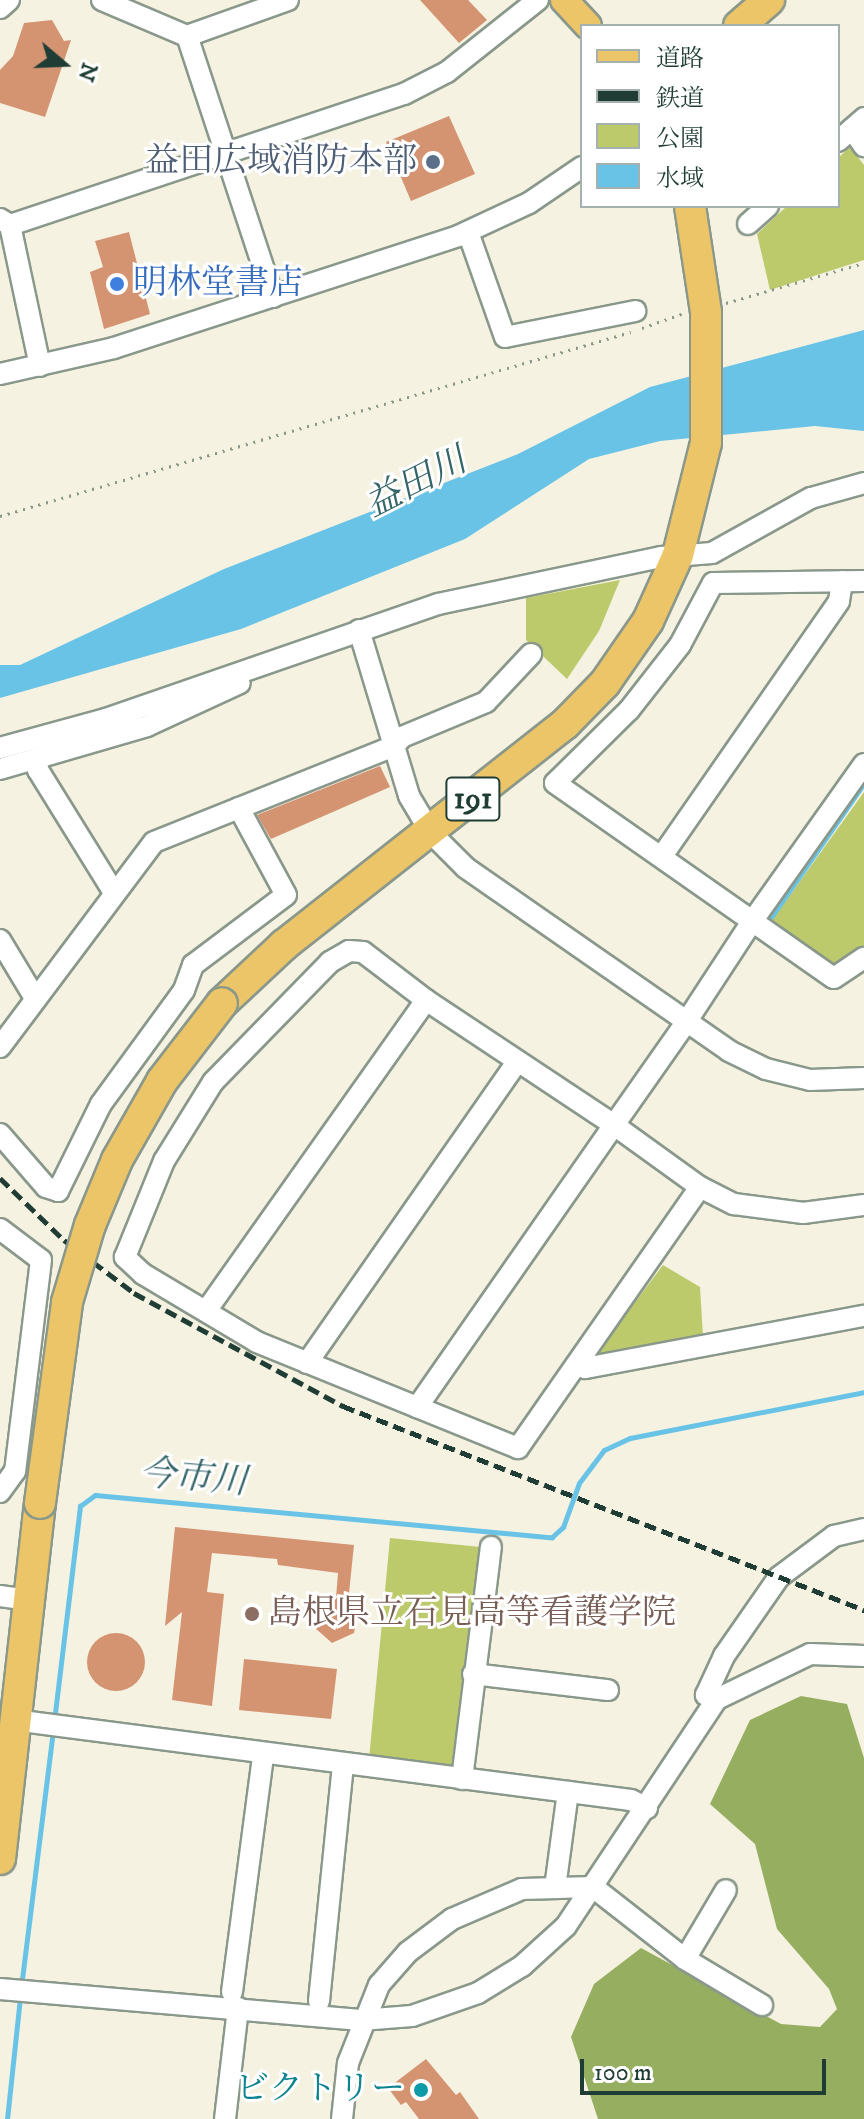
<!DOCTYPE html>
<meta charset="utf-8">
<style>
body{margin:0}
#map{position:relative;width:864px;height:2119px;overflow:hidden;background:#f5f2e2;font-family:"IM FELL DW Pica","Noto Serif JP",serif}
div>[style]{position:absolute}
[style*='--x']{left:calc(var(--x)*1px);top:calc(var(--y)*1px);width:calc(var(--w)*1px);rotate:calc(var(--a)*1deg)}
.green>*{inset:0;background:#bdca6c}
.forest>*{inset:0;background:#96ae60}
.water>*{inset:0;background:#68c3e6}
.stream>*{height:5px;margin:-2.5px;padding:0 2.5px;transform-origin:2.5px;border-radius:2.5px;background:#68c3e6}
.building>*{inset:0;background:#d49472}
.round{border-radius:50%}
.path>*{height:3px;margin-top:-1.5px;transform-origin:0;background:repeating-linear-gradient(90deg,#8a988b 0 2px,transparent 0 8px)}
.roads{filter:drop-shadow(2px 0 #8a988b) drop-shadow(-2px 0 #8a988b) drop-shadow(0 2px #8a988b) drop-shadow(0 -2px #8a988b)}
.minor>*{height:20px;margin:-10px;padding:0 10px;transform-origin:10px;border-radius:10px;background:#fff}
.major>*{height:26px;margin:-13px;padding:0 13px;transform-origin:13px;border-radius:13px;background:#edc569}
.highway>*{height:30px;margin:-15px;padding:0 15px;transform-origin:15px;border-radius:15px;background:#edc569}
.rail>*{height:5px;margin-top:-2.5px;transform-origin:0;background:repeating-linear-gradient(90deg,#1f3d34 0 12px,transparent 0 18px)}
.bridges{filter:drop-shadow(2px 0 #8a988b) drop-shadow(-2px 0 #8a988b) drop-shadow(0 2px #8a988b) drop-shadow(0 -2px #8a988b)}
.highway-bridge>*{height:30px;margin:-15px;padding:0 15px;transform-origin:15px;border-radius:15px;background:#edc569}
.dots>*{width:22px;height:22px;translate:-50% -50%;box-sizing:border-box;border:4px solid #fff;border-radius:50%}
span{translate:-50% -50%;white-space:nowrap;text-align:center;line-height:1.15;-webkit-text-stroke:6px #fff;paint-order:stroke}
.shield-label span{padding:2px 6px;background:#fff;border:2px solid;border-radius:6px;-webkit-text-stroke-width:0}
.shield-label{font-size:32px;color:#1f3d34;font-weight:700}
.service-label{font-size:34px;color:#4e5e75}
.right{translate:-100% -50%;text-align:right}
.shop-label{font-size:34px;color:#366cbe}
.left{translate:0 -50%;text-align:left}
.education-label{font-size:34px;color:#785e54}
.culture-label{font-size:34px;color:#0d838f}
.water-label{font-size:36px;color:#356569;font-style:italic}
.legend{position:absolute;left:580px;top:24px;width:260px;height:184px;box-sizing:border-box;background:#fff;border:2px solid #a5b1ae;margin:0;padding:10px 14px;list-style:none;font-size:24px;color:#1f3d34}
.legend li{display:flex;align-items:center;gap:16px;height:40px}
.legend b{width:40px;border:2px solid #a5b1ae}
.north{position:absolute;left:24px;top:24px;width:80px;height:80px;-webkit-text-stroke:6px #fff;paint-order:stroke;rotate:109deg;font-size:22px;font-weight:700;line-height:32px;text-align:center;color:#1f3d34}
.north::after{content:'';display:block;margin:auto;width:28px;height:36px;background:#1f3d34;clip-path:polygon(50% 0,100% 100%,50% 72%,0 100%)}
.scale{position:absolute;left:580px;top:2059px;width:246px;height:36px;box-sizing:border-box;border:4px solid #1f3d34;border-top:0;padding-left:10px;font-size:24px;line-height:28px;white-space:nowrap;color:#1f3d34;-webkit-text-stroke:6px #fff;paint-order:stroke}
</style>
<div id="map">
<div class="green">
<div style="clip-path:polygon(850px 147px,864px 165px,864px 260px,770px 290px,757px 234px,787px 206px,838px 206px,838px 158px)"></div>
<div style="clip-path:polygon(620px 580px,599px 631px,567px 679px,526px 640px,526px 598px)"></div>
<div style="clip-path:polygon(864px 792px,864px 946px,834px 966px,772px 920px)"></div>
<div style="clip-path:polygon(663px 1265px,700px 1287px,703px 1336px,594px 1357px)"></div>
<div style="clip-path:polygon(390px 1538px,481px 1547px,458px 1768px,369px 1759px)"></div>
</div>
<div class="forest">
<div style="clip-path:polygon(801px 1696px,847px 1704px,864px 1758px,864px 2119px,598px 2119px,571px 2037px,594px 1984px,641px 1948px,781px 2024px,820px 2027px,837px 2009px,829px 1989px,777px 1929px,755px 1844px,710px 1804px,750px 1720px)"></div>
</div>
<div class="water">
<div style="clip-path:polygon(864px 330px,864px 431px,815px 426px,660px 441px,589px 459px,465px 539px,241px 629px,0 698px,0 665px,20px 665px,224px 569px,518px 454px,650px 387px)"></div>
</div>
<div class="stream">
<div style="--x:771;--y:917;--w:163;--a:-55.2"></div>
<div style="--x:54;--y:1721;--w:217;--a:-83.1"></div>
<div style="--x:80;--y:1506;--w:19;--a:-36"></div>
<div style="--x:95;--y:1495;--w:459;--a:5.3"></div>
<div style="--x:552;--y:1537;--w:15;--a:-42"></div>
<div style="--x:563;--y:1527;--w:47;--a:-70"></div>
<div style="--x:579;--y:1483;--w:41;--a:-52.9"></div>
<div style="--x:604;--y:1450;--w:29;--a:-25"></div>
<div style="--x:630;--y:1438;--w:238;--a:-11.1"></div>
<div style="--x:21;--y:1987;--w:258;--a:-82.9"></div>
<div style="--x:7;--y:2119;--w:123;--a:-83.9"></div>
</div>
<div class="building">
<div style="clip-path:polygon(420px 0,468px 0,487px 20px,459px 43px)"></div>
<div style="clip-path:polygon(52px 20px,64px 41px,71px 40px,45px 117px,0 103px,0 70px,13px 56px,24px 23px)"></div>
<div style="clip-path:polygon(449px 116px,475px 174px,411px 201px,386px 142px)"></div>
<div style="clip-path:polygon(129px 232px,150px 314px,104px 329px,90px 272px,103px 267px,95px 241px)"></div>
<div style="clip-path:polygon(380px 766px,390px 787px,271px 839px,257px 815px)"></div>
<div style="clip-path:polygon(175px 1527px,354px 1545px,348px 1603px,357px 1617px,354px 1633px,332px 1643px,315px 1628px,319px 1608px,336px 1598px,338px 1573px,278px 1565px,277px 1559px,212px 1553px,207px 1592px,224px 1594px,212px 1706px,172px 1700px,182px 1612px,165px 1626px)"></div>
<div class="round" style="left:87px;top:1633px;width:58px;height:58px"></div>
<div style="clip-path:polygon(244px 1659px,337px 1669px,331px 1719px,239px 1710px)"></div>
<div style="clip-path:polygon(426px 2059px,456px 2095px,460px 2092px,479px 2119px,419px 2119px,406px 2102px,401px 2105px,388px 2088px)"></div>
</div>
<div class="path">
<div style="--x:726;--y:303;--w:144;--a:-16.2"></div>
<div style="--x:642;--y:328;--w:45;--a:-19.7"></div>
<div style="--x:0;--y:516;--w:657;--a:-16.26"></div>
</div>
<div class="roads">
<div class="minor">
<div style="--x:102;--y:0;--w:92;--a:23"></div>
<div style="--x:0;--y:8;--w:12;--a:-42"></div>
<div style="--x:852;--y:129;--w:21;--a:55"></div>
<div style="--x:838;--y:141;--w:35;--a:-41"></div>
<div style="--x:0;--y:219;--w:12;--a:31"></div>
<div style="--x:10;--y:225;--w:144;--a:78"></div>
<div style="--x:748;--y:224;--w:27;--a:-42"></div>
<div style="--x:10;--y:225;--w:415;--a:-18.4"></div>
<div style="--x:404;--y:94;--w:48;--a:-27.1"></div>
<div style="--x:447;--y:72;--w:116;--a:-38.4"></div>
<div style="--x:468;--y:232;--w:111;--a:70.6"></div>
<div style="--x:505;--y:337;--w:133;--a:-11.3"></div>
<div style="--x:273;--y:297;--w:275;--a:-108.2"></div>
<div style="--x:187;--y:36;--w:107;--a:-19.6"></div>
<div style="--x:0;--y:374;--w:117;--a:-12.8"></div>
<div style="--x:114;--y:348;--w:362;--a:-18"></div>
<div style="--x:458;--y:236;--w:78;--a:-24.9"></div>
<div style="--x:529;--y:203;--w:64;--a:-34.2"></div>
<div style="--x:864;--y:581;--w:151;--a:179.2"></div>
<div style="--x:713;--y:583;--w:70;--a:118"></div>
<div style="--x:680;--y:645;--w:83;--a:128.1"></div>
<div style="--x:629;--y:710;--w:104;--a:135.4"></div>
<div style="--x:555;--y:783;--w:340;--a:35"></div>
<div style="--x:834;--y:978;--w:36;--a:-34"></div>
<div style="--x:359;--y:630;--w:173;--a:73.2"></div>
<div style="--x:409;--y:796;--w:43;--a:59.3"></div>
<div style="--x:431;--y:833;--w:49;--a:45"></div>
<div style="--x:466;--y:868;--w:320;--a:34.8"></div>
<div style="--x:729;--y:1051;--w:41;--a:25.9"></div>
<div style="--x:766;--y:1069;--w:45;--a:14"></div>
<div style="--x:810;--y:1080;--w:54;--a:-2.1"></div>
<div style="--x:0;--y:748;--w:110;--a:-15.3"></div>
<div style="--x:106;--y:719;--w:351;--a:-19.1"></div>
<div style="--x:438;--y:604;--w:228;--a:-11.9"></div>
<div style="--x:661;--y:557;--w:51;--a:-4.5"></div>
<div style="--x:712;--y:553;--w:113;--a:-29.1"></div>
<div style="--x:811;--y:498;--w:55;--a:-15.8"></div>
<div style="--x:37;--y:759;--w:11;--a:85"></div>
<div style="--x:38;--y:770;--w:142;--a:58.2"></div>
<div style="--x:864;--y:764;--w:195;--a:125.4"></div>
<div style="--x:751;--y:923;--w:121;--a:123.2"></div>
<div style="--x:685;--y:1024;--w:123;--a:125.1"></div>
<div style="--x:614;--y:1125;--w:344;--a:124.9"></div>
<div style="--x:417;--y:1407;--w:173;--a:-157.9"></div>
<div style="--x:257;--y:1342;--w:133;--a:-149.2"></div>
<div style="--x:143;--y:1274;--w:25;--a:-137"></div>
<div style="--x:125;--y:1257;--w:104;--a:-67.9"></div>
<div style="--x:164;--y:1161;--w:93;--a:-58.2"></div>
<div style="--x:213;--y:1082;--w:168;--a:-45.7"></div>
<div style="--x:330;--y:962;--w:22;--a:-30"></div>
<div style="--x:349;--y:951;--w:14;--a:4"></div>
<div style="--x:363;--y:952;--w:79;--a:37.3"></div>
<div style="--x:426;--y:1000;--w:226;--a:33.6"></div>
<div style="--x:614;--y:1125;--w:106;--a:35.8"></div>
<div style="--x:700;--y:1187;--w:38;--a:27"></div>
<div style="--x:734;--y:1204;--w:70;--a:7.4"></div>
<div style="--x:803;--y:1213;--w:62;--a:-7.5"></div>
<div style="--x:0;--y:769;--w:153;--a:-16.3"></div>
<div style="--x:147;--y:726;--w:102;--a:-24.8"></div>
<div style="--x:662;--y:856;--w:310;--a:-55.2"></div>
<div style="--x:839;--y:601;--w:20;--a:-81"></div>
<div style="--x:0;--y:940;--w:68;--a:58.9"></div>
<div style="--x:0;--y:1047;--w:256;--a:-53.1"></div>
<div style="--x:154;--y:842;--w:258;--a:-21.8"></div>
<div style="--x:394;--y:746;--w:12;--a:-48"></div>
<div style="--x:402;--y:737;--w:91;--a:-22.6"></div>
<div style="--x:486;--y:702;--w:66;--a:-46.8"></div>
<div style="--x:0;--y:1134;--w:70;--a:49"></div>
<div style="--x:46;--y:1187;--w:13;--a:18"></div>
<div style="--x:58;--y:1191;--w:97;--a:-63.7"></div>
<div style="--x:101;--y:1104;--w:141;--a:-53.9"></div>
<div style="--x:184;--y:990;--w:27;--a:-70"></div>
<div style="--x:193;--y:965;--w:116;--a:-37"></div>
<div style="--x:286;--y:895;--w:99;--a:-118.4"></div>
<div style="--x:0;--y:1229;--w:51;--a:37.1"></div>
<div style="--x:41;--y:1260;--w:213;--a:97"></div>
<div style="--x:15;--y:1471;--w:26;--a:126"></div>
<div style="--x:206;--y:1311;--w:381;--a:-54.7"></div>
<div style="--x:307;--y:1363;--w:367;--a:-55.1"></div>
<div style="--x:577;--y:1364;--w:9;--a:27"></div>
<div style="--x:585;--y:1368;--w:284;--a:-10.6"></div>
<div style="--x:417;--y:1407;--w:109;--a:22.1"></div>
<div style="--x:518;--y:1448;--w:318;--a:-55.1"></div>
<div style="--x:0;--y:1596;--w:28;--a:8"></div>
<div style="--x:473;--y:1674;--w:136;--a:6.8"></div>
<div style="--x:717;--y:1699;--w:12;--a:-160"></div>
<div style="--x:706;--y:1695;--w:43;--a:-65.2"></div>
<div style="--x:724;--y:1656;--w:96;--a:-55.2"></div>
<div style="--x:779;--y:1577;--w:69;--a:-36.7"></div>
<div style="--x:834;--y:1536;--w:31;--a:-13"></div>
<div style="--x:14;--y:1720;--w:622;--a:7.39"></div>
<div style="--x:631;--y:1800;--w:18;--a:27"></div>
<div style="--x:462;--y:1779;--w:234;--a:-82.9"></div>
<div style="--x:555;--y:1888;--w:97;--a:-82.3"></div>
<div style="--x:685;--y:1959;--w:80;--a:-59.3"></div>
<div style="--x:0;--y:1989;--w:362;--a:4.9"></div>
<div style="--x:361;--y:2020;--w:51;--a:-4.5"></div>
<div style="--x:412;--y:2016;--w:70;--a:-19.2"></div>
<div style="--x:478;--y:1993;--w:52;--a:-31.5"></div>
<div style="--x:522;--y:1966;--w:59;--a:-42.3"></div>
<div style="--x:566;--y:1926;--w:273;--a:-56.4"></div>
<div style="--x:717;--y:1699;--w:103;--a:-25.8"></div>
<div style="--x:810;--y:1654;--w:54;--a:2.1"></div>
<div style="--x:232;--y:1992;--w:239;--a:-82.5"></div>
<div style="--x:319;--y:2001;--w:237;--a:-84.2"></div>
<div style="--x:225;--y:2119;--w:112;--a:-83.3"></div>
<div style="--x:342;--y:2119;--w:56;--a:-83.9"></div>
<div style="--x:348;--y:2063;--w:84;--a:-68.3"></div>
<div style="--x:379;--y:1985;--w:44;--a:-48.7"></div>
<div style="--x:408;--y:1952;--w:55;--a:-36.9"></div>
<div style="--x:452;--y:1919;--w:76;--a:-23.2"></div>
<div style="--x:522;--y:1889;--w:71;--a:-1.6"></div>
<div style="--x:593;--y:1887;--w:117;--a:38"></div>
<div style="--x:685;--y:1959;--w:90;--a:30.9"></div>
</div>
<div class="major">
<div style="--x:564;--y:0;--w:35;--a:47"></div>
</div>
<div class="highway">
<div style="--x:739;--y:26;--w:40;--a:-41"></div>
<div style="--x:222;--y:1003;--w:85;--a:-43.1"></div>
<div style="--x:284;--y:945;--w:357;--a:-38.2"></div>
<div style="--x:565;--y:724;--w:57;--a:-45.7"></div>
<div style="--x:605;--y:683;--w:75;--a:-55.3"></div>
<div style="--x:648;--y:621;--w:72;--a:-65.6"></div>
<div style="--x:678;--y:555;--w:115;--a:-76"></div>
<div style="--x:706;--y:443;--w:131;--a:-90"></div>
<div style="--x:706;--y:312;--w:107;--a:-98.6"></div>
<div style="--x:0;--y:1859;--w:358;--a:-83.6"></div>
</div>
</div>
<div class="rail">
<div style="--x:0;--y:1178;--w:89;--a:44.1"></div>
<div style="--x:64;--y:1240;--w:88;--a:37.1"></div>
<div style="--x:134;--y:1293;--w:238;--a:28.4"></div>
<div style="--x:343;--y:1406;--w:560;--a:21.38"></div>
</div>
<div class="bridges">
<div class="highway-bridge">
<div style="--x:40;--y:1503;--w:203;--a:-82.3"></div>
<div style="--x:67;--y:1302;--w:80;--a:-73.4"></div>
<div style="--x:90;--y:1225;--w:70;--a:-67.4"></div>
<div style="--x:117;--y:1160;--w:91;--a:-60.3"></div>
<div style="--x:162;--y:1081;--w:98;--a:-52.4"></div>
</div>
</div>
<div class="dots">
<div style="left:433px;top:162px;background:#5c6f8a"></div>
<div style="left:117px;top:284px;background:#3f7fe0"></div>
<div style="left:252px;top:1614px;background:#8d6e63"></div>
<div style="left:421px;top:2090px;background:#0f9aa8"></div>
</div>
<div class="shield-label">
<span style="left:473px;top:799px">191</span>
</div>
<div class="service-label">
<span class="right" style="left:417px;top:162px">益田広域消防本部</span>
</div>
<div class="shop-label">
<span class="left" style="left:133px;top:284px">明林堂書店</span>
</div>
<div class="education-label">
<span class="left" style="left:268px;top:1614px">島根県立石見高等看護学院</span>
</div>
<div class="culture-label">
<span class="right" style="left:405px;top:2090px">ビクトリー</span>
</div>
<div class="water-label">
<span style="left:416px;top:483px;rotate:-27deg">益田川</span>
<span style="left:193px;top:1478px;rotate:5deg">今市川</span>
</div>
<ul class="legend">
<li><b style="height:10px;background:#edc569"></b>道路</li>
<li><b style="height:10px;background:#1f3d34"></b>鉄道</li>
<li><b style="height:22px;background:#bdca6c"></b>公園</li>
<li><b style="height:22px;background:#68c3e6"></b>水域</li>
</ul>
<div class="north">N</div>
<div class="scale">100 m</div>
</div>
